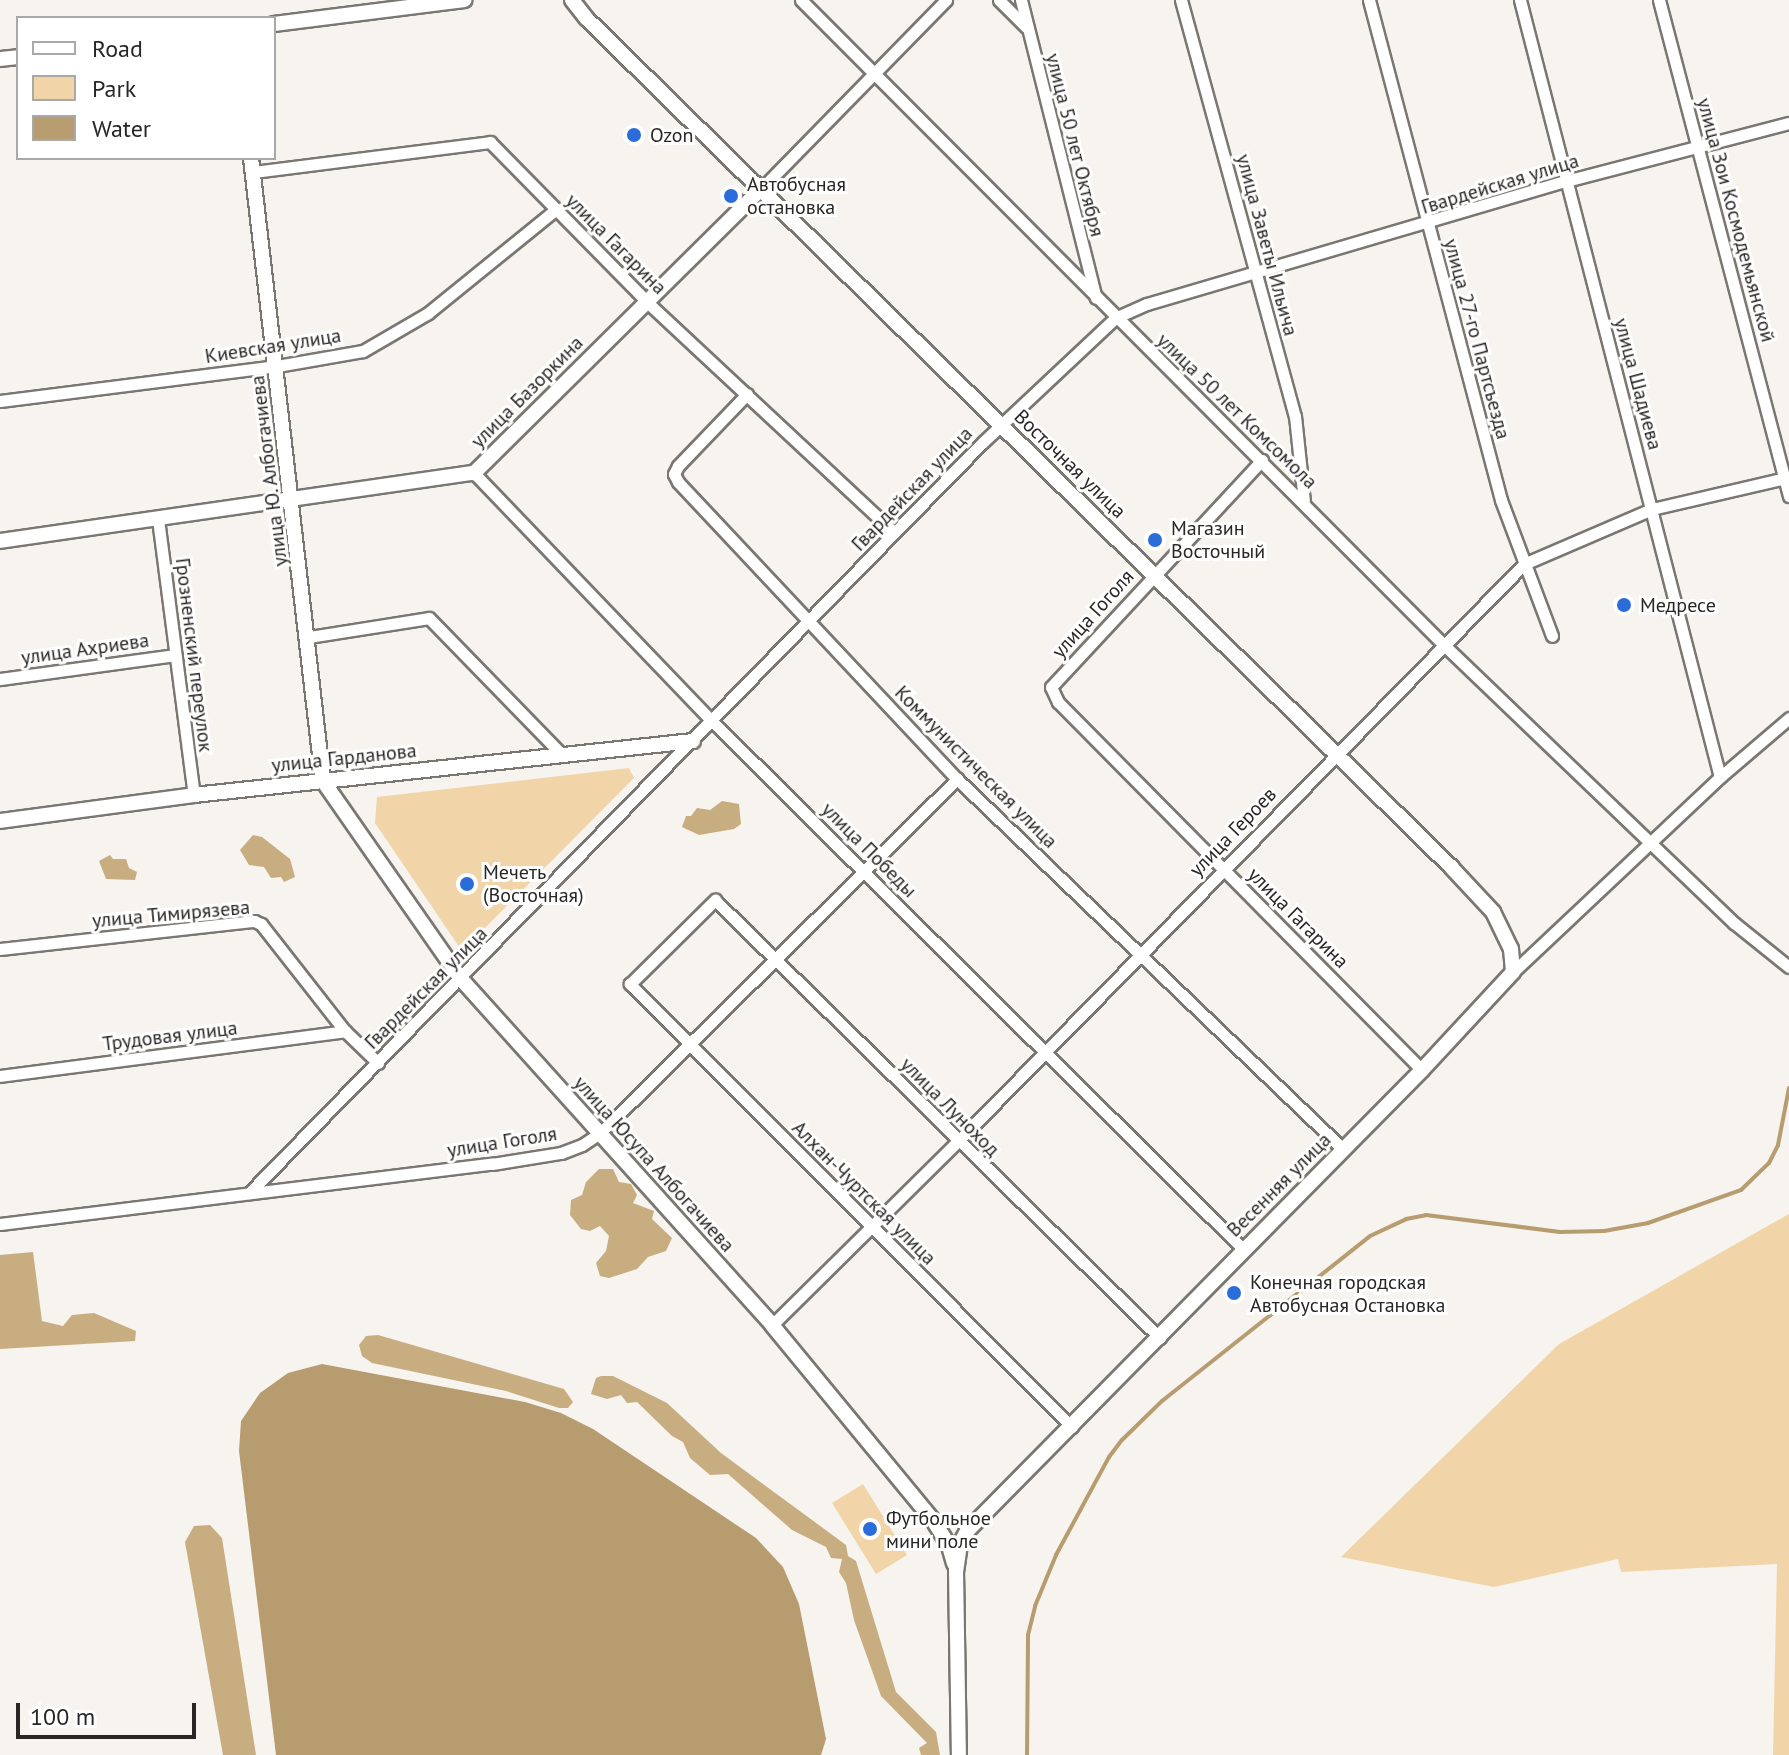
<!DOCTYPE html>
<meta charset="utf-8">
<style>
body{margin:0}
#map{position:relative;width:1789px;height:1755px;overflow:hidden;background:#f7f3ee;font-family:"PT Sans",sans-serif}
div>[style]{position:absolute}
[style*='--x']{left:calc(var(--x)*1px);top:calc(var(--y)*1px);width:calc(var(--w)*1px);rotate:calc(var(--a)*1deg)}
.green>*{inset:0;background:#f1d5a9}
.forest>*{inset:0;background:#c8ad80}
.water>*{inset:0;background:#b79c70}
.stream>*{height:4px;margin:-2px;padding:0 2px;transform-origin:2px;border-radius:2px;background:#b79c70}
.roads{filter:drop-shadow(2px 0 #7a7772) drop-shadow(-2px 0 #7a7772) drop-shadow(0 2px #7a7772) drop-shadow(0 -2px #7a7772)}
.minor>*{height:11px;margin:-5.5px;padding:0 5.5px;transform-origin:5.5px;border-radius:5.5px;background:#fff}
.tertiary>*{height:14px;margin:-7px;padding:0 7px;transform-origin:7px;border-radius:7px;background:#fff}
.dots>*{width:22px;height:22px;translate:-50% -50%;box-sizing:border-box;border:4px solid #fff;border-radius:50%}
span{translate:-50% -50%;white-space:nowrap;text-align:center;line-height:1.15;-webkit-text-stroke:6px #fff;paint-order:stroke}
.poi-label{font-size:20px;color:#292725}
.left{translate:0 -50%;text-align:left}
.street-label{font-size:20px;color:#292725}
.legend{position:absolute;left:16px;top:16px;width:260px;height:144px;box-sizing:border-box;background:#fff;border:2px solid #a9a9a8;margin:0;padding:10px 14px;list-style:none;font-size:24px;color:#292725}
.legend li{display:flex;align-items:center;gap:16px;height:40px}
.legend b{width:40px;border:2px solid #a9a9a8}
.scale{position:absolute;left:16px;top:1703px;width:180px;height:36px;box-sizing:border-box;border:4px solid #292725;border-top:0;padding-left:10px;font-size:24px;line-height:28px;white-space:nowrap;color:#292725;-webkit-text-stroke:6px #fff;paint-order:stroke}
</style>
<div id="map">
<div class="green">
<div style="clip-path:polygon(629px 768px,634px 778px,462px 951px,375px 823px,377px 797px)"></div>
<div style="clip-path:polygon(1789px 1214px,1789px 1755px,1773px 1755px,1777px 1564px,1621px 1572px,1618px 1559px,1494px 1587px,1341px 1557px,1559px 1344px)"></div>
<div style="clip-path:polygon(863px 1484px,907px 1555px,876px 1574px,832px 1503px)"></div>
</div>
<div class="forest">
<div style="clip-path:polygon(722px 801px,739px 804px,741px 824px,734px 829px,699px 835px,682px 827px,686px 816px,691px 816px,697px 808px,710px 810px)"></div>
<div style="clip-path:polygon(253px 835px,262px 837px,290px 859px,295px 877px,284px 882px,281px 877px,271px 878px,264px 867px,249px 865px,240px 850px)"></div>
<div style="clip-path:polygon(110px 855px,113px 859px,126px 859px,129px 868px,137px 872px,135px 880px,106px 879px,99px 861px)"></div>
<div style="clip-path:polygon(599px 1169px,613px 1169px,619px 1182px,631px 1184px,637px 1195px,633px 1203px,654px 1211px,652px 1219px,672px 1238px,666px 1251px,648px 1257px,637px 1269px,609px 1278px,600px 1276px,596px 1263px,606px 1251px,609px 1236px,600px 1226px,590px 1231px,581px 1229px,570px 1215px,571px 1200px,582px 1195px,586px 1182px)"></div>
<div style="clip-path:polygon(33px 1252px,42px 1321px,63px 1326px,72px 1315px,94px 1313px,136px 1331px,135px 1341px,0 1349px,0 1255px)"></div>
<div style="clip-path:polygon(378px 1335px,564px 1389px,573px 1402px,568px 1408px,559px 1408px,506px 1391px,372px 1363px,362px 1356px,359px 1345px,366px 1336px)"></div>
<div style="clip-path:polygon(601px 1376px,613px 1376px,667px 1403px,721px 1453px,846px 1545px,848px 1556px,856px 1561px,896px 1692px,936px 1732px,940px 1755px,921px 1755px,919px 1748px,927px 1743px,881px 1696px,854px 1620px,846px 1583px,839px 1572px,842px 1559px,831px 1558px,826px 1547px,792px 1530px,728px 1474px,710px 1475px,690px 1458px,683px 1442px,672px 1436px,637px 1402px,627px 1403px,621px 1395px,607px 1399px,591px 1394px,596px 1378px)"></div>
<div style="clip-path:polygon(210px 1525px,222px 1538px,256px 1755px,223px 1755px,185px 1542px,194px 1526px)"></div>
</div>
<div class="water">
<div style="clip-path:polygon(322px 1364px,525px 1402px,561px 1413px,593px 1429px,756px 1538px,783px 1567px,799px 1604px,826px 1739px,821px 1755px,276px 1755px,239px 1451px,241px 1421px,260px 1393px,288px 1373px)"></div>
</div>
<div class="stream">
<div style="--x:1027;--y:1755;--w:120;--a:-89.5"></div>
<div style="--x:1028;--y:1635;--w:30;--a:-76"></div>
<div style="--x:1035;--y:1606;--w:55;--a:-67.6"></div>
<div style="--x:1056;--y:1555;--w:111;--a:-61.6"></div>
<div style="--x:1109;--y:1457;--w:21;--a:-53"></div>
<div style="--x:1122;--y:1440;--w:56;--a:-44.3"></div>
<div style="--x:1162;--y:1401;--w:265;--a:-38.4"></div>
<div style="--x:1370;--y:1236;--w:40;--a:-25"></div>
<div style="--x:1406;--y:1219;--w:20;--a:-11"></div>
<div style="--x:1426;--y:1215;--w:135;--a:7.2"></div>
<div style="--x:1560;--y:1232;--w:44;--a:-1.3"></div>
<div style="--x:1604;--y:1231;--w:45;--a:-10.3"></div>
<div style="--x:1648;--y:1223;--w:99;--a:-19.5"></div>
<div style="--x:1741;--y:1190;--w:39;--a:-44"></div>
<div style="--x:1769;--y:1163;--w:20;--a:-63"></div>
<div style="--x:1778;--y:1145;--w:58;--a:-79.1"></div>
</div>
<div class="roads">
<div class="minor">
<div style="--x:801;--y:0;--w:909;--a:45.09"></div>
<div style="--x:1443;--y:644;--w:403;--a:43.8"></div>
<div style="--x:1734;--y:923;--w:70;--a:38.7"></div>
<div style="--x:999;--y:0;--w:38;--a:45"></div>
<div style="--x:1021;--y:0;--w:307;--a:75.9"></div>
<div style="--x:1181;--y:0;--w:431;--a:74.7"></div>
<div style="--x:1295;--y:416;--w:85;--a:84"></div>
<div style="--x:1369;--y:0;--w:517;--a:75.21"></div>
<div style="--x:1501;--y:500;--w:145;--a:69.4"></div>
<div style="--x:1520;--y:0;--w:802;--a:75.57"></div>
<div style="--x:1659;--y:0;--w:513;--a:75.31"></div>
<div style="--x:253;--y:172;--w:239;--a:-7.2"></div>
<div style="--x:490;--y:142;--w:224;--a:45.5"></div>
<div style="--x:647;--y:302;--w:338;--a:43"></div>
<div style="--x:760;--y:190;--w:266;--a:-45.6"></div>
<div style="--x:747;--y:394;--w:100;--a:133.8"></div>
<div style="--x:678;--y:466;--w:9;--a:117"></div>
<div style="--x:674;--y:474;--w:9;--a:63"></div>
<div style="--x:678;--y:482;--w:407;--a:46.8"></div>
<div style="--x:957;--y:779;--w:535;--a:43.79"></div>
<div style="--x:0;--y:401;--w:279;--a:-7.2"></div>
<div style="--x:277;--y:366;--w:87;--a:-9.9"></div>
<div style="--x:363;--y:351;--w:75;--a:-30.3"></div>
<div style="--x:428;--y:313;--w:164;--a:-39"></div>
<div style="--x:1262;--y:460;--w:310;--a:132.9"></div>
<div style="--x:1051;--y:687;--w:17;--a:65"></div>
<div style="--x:1058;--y:702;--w:518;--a:45.31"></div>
<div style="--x:474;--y:473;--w:345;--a:46.2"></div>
<div style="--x:713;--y:722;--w:747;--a:44.84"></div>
<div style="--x:158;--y:519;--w:278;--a:82.6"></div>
<div style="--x:309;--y:637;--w:121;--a:-9"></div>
<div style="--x:429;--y:618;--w:191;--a:45.8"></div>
<div style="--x:0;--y:679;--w:177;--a:-7.8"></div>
<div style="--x:0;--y:949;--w:256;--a:-6.3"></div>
<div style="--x:254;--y:921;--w:8;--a:23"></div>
<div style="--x:261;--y:924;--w:136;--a:51.9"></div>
<div style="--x:345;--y:1031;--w:46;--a:44.1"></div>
<div style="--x:1513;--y:972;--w:284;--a:-43.3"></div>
<div style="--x:1720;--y:777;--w:91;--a:-40.5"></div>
<div style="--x:0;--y:1076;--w:348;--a:-7.4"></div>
<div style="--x:249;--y:1193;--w:1049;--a:-45.66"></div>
<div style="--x:982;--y:443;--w:183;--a:-43.2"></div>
<div style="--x:1115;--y:318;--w:35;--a:-24"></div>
<div style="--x:1147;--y:304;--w:437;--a:-16.4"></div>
<div style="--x:1566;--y:181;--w:230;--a:-14.6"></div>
<div style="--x:0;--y:1224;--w:496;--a:-7"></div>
<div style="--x:492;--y:1164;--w:70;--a:-9.1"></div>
<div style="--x:561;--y:1153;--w:22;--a:-21"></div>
<div style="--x:582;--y:1145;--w:22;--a:-34"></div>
<div style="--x:600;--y:1133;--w:503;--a:-44.76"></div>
<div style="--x:772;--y:1325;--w:262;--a:-44.7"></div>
<div style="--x:958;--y:1141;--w:808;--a:-45.55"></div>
<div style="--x:1524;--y:564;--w:139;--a:-23.3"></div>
<div style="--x:1652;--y:509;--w:141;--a:-13.1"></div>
<div style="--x:1072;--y:1427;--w:626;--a:-134.94"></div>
<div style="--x:630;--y:984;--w:120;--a:-44.7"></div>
<div style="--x:715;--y:900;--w:624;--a:44.55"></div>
</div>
<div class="tertiary">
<div style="--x:572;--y:0;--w:24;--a:52"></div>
<div style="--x:587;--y:19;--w:1211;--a:44.46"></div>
<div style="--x:1451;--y:867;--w:62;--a:47"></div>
<div style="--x:1493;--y:912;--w:41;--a:64.1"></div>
<div style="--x:1511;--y:949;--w:23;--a:85"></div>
<div style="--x:1513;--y:972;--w:134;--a:132.9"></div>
<div style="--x:1422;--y:1070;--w:648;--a:134.62"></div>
<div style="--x:967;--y:1531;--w:15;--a:118"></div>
<div style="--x:960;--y:1544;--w:27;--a:98"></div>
<div style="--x:956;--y:1571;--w:184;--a:89.1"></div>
<div style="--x:274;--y:24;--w:192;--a:-7.2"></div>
<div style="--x:0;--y:59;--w:18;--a:-6"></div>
<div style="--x:251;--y:158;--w:627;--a:83.41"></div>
<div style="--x:323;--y:781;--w:241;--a:55.1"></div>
<div style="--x:461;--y:979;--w:465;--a:48"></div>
<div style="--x:772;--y:1325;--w:253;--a:50.5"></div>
<div style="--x:933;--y:1520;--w:31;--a:58"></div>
<div style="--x:949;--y:1546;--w:18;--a:74"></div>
<div style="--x:0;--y:541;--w:479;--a:-8.2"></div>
<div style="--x:474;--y:473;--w:402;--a:-44.7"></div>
<div style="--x:0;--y:821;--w:196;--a:-7.6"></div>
<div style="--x:194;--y:795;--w:502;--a:-6.18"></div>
</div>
</div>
<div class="dots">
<div style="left:634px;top:135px;background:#2a6cd9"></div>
<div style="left:731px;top:196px;background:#2a6cd9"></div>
<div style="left:1155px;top:540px;background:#2a6cd9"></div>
<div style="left:1624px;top:605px;background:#2a6cd9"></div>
<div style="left:467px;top:884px;background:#2a6cd9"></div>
<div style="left:1234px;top:1293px;background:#2a6cd9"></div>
<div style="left:870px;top:1529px;background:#2a6cd9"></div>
</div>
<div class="poi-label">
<span class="left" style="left:650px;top:135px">Ozon</span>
<span class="left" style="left:747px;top:196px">Автобусная<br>остановка</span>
<span class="left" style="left:1171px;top:540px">Магазин<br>Восточный</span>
<span class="left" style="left:1640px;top:605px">Медресе</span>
<span class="left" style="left:483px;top:884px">Мечеть<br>(Восточная)</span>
<span class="left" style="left:1250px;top:1294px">Конечная городская<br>Автобусная Остановка</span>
<span class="left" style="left:886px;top:1530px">Футбольное<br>мини поле</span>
</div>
<div class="street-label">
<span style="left:1075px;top:145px;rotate:76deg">улица 50 лет Октября</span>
<span style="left:1500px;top:184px;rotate:-17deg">Гвардейская улица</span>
<span style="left:1736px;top:220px;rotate:75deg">улица Зои Космодемьянской</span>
<span style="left:616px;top:244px;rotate:45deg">улица Гагарина</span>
<span style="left:1267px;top:245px;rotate:75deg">улица Заветы Ильича</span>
<span style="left:1477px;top:339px;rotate:75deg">улица 27-го Партсъезда</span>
<span style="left:273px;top:346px;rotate:-9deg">Киевская улица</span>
<span style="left:1638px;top:384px;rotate:75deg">улица Шадиева</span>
<span style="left:527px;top:392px;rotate:-45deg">улица Базоркина</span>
<span style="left:1237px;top:411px;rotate:44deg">улица 50 лет Комсомола</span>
<span style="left:1070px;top:464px;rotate:44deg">Восточная улица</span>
<span style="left:269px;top:471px;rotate:-97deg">улица Ю. Албогачиева</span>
<span style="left:912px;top:489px;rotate:-46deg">Гвардейская улица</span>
<span style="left:1093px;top:614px;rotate:-48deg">улица Гоголя</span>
<span style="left:85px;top:649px;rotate:-8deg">улица Ахриева</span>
<span style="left:194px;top:655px;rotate:83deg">Грозненский переулок</span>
<span style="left:344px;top:758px;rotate:-6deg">улица Гарданова</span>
<span style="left:976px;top:767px;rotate:45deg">Коммунистическая улица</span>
<span style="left:1233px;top:832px;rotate:-46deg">улица Героев</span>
<span style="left:869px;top:850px;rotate:45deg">улица Победы</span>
<span style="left:171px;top:914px;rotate:-5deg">улица Тимирязева</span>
<span style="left:1298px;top:918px;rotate:45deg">улица Гагарина</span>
<span style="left:426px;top:988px;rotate:-45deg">Гвардейская улица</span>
<span style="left:170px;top:1036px;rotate:-7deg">Трудовая улица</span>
<span style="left:950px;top:1107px;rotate:45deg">улица Луноход</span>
<span style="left:502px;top:1142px;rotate:-9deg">улица Гоголя</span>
<span style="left:654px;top:1164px;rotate:48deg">улица Юсупа Албогачиева</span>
<span style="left:1279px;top:1185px;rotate:-45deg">Весенняя улица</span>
<span style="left:864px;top:1193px;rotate:45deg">Алхан-Чуртская улица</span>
</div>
<ul class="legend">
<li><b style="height:10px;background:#fff"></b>Road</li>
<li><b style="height:22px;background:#f1d5a9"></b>Park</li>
<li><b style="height:22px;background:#b79c70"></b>Water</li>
</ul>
<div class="scale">100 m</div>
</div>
